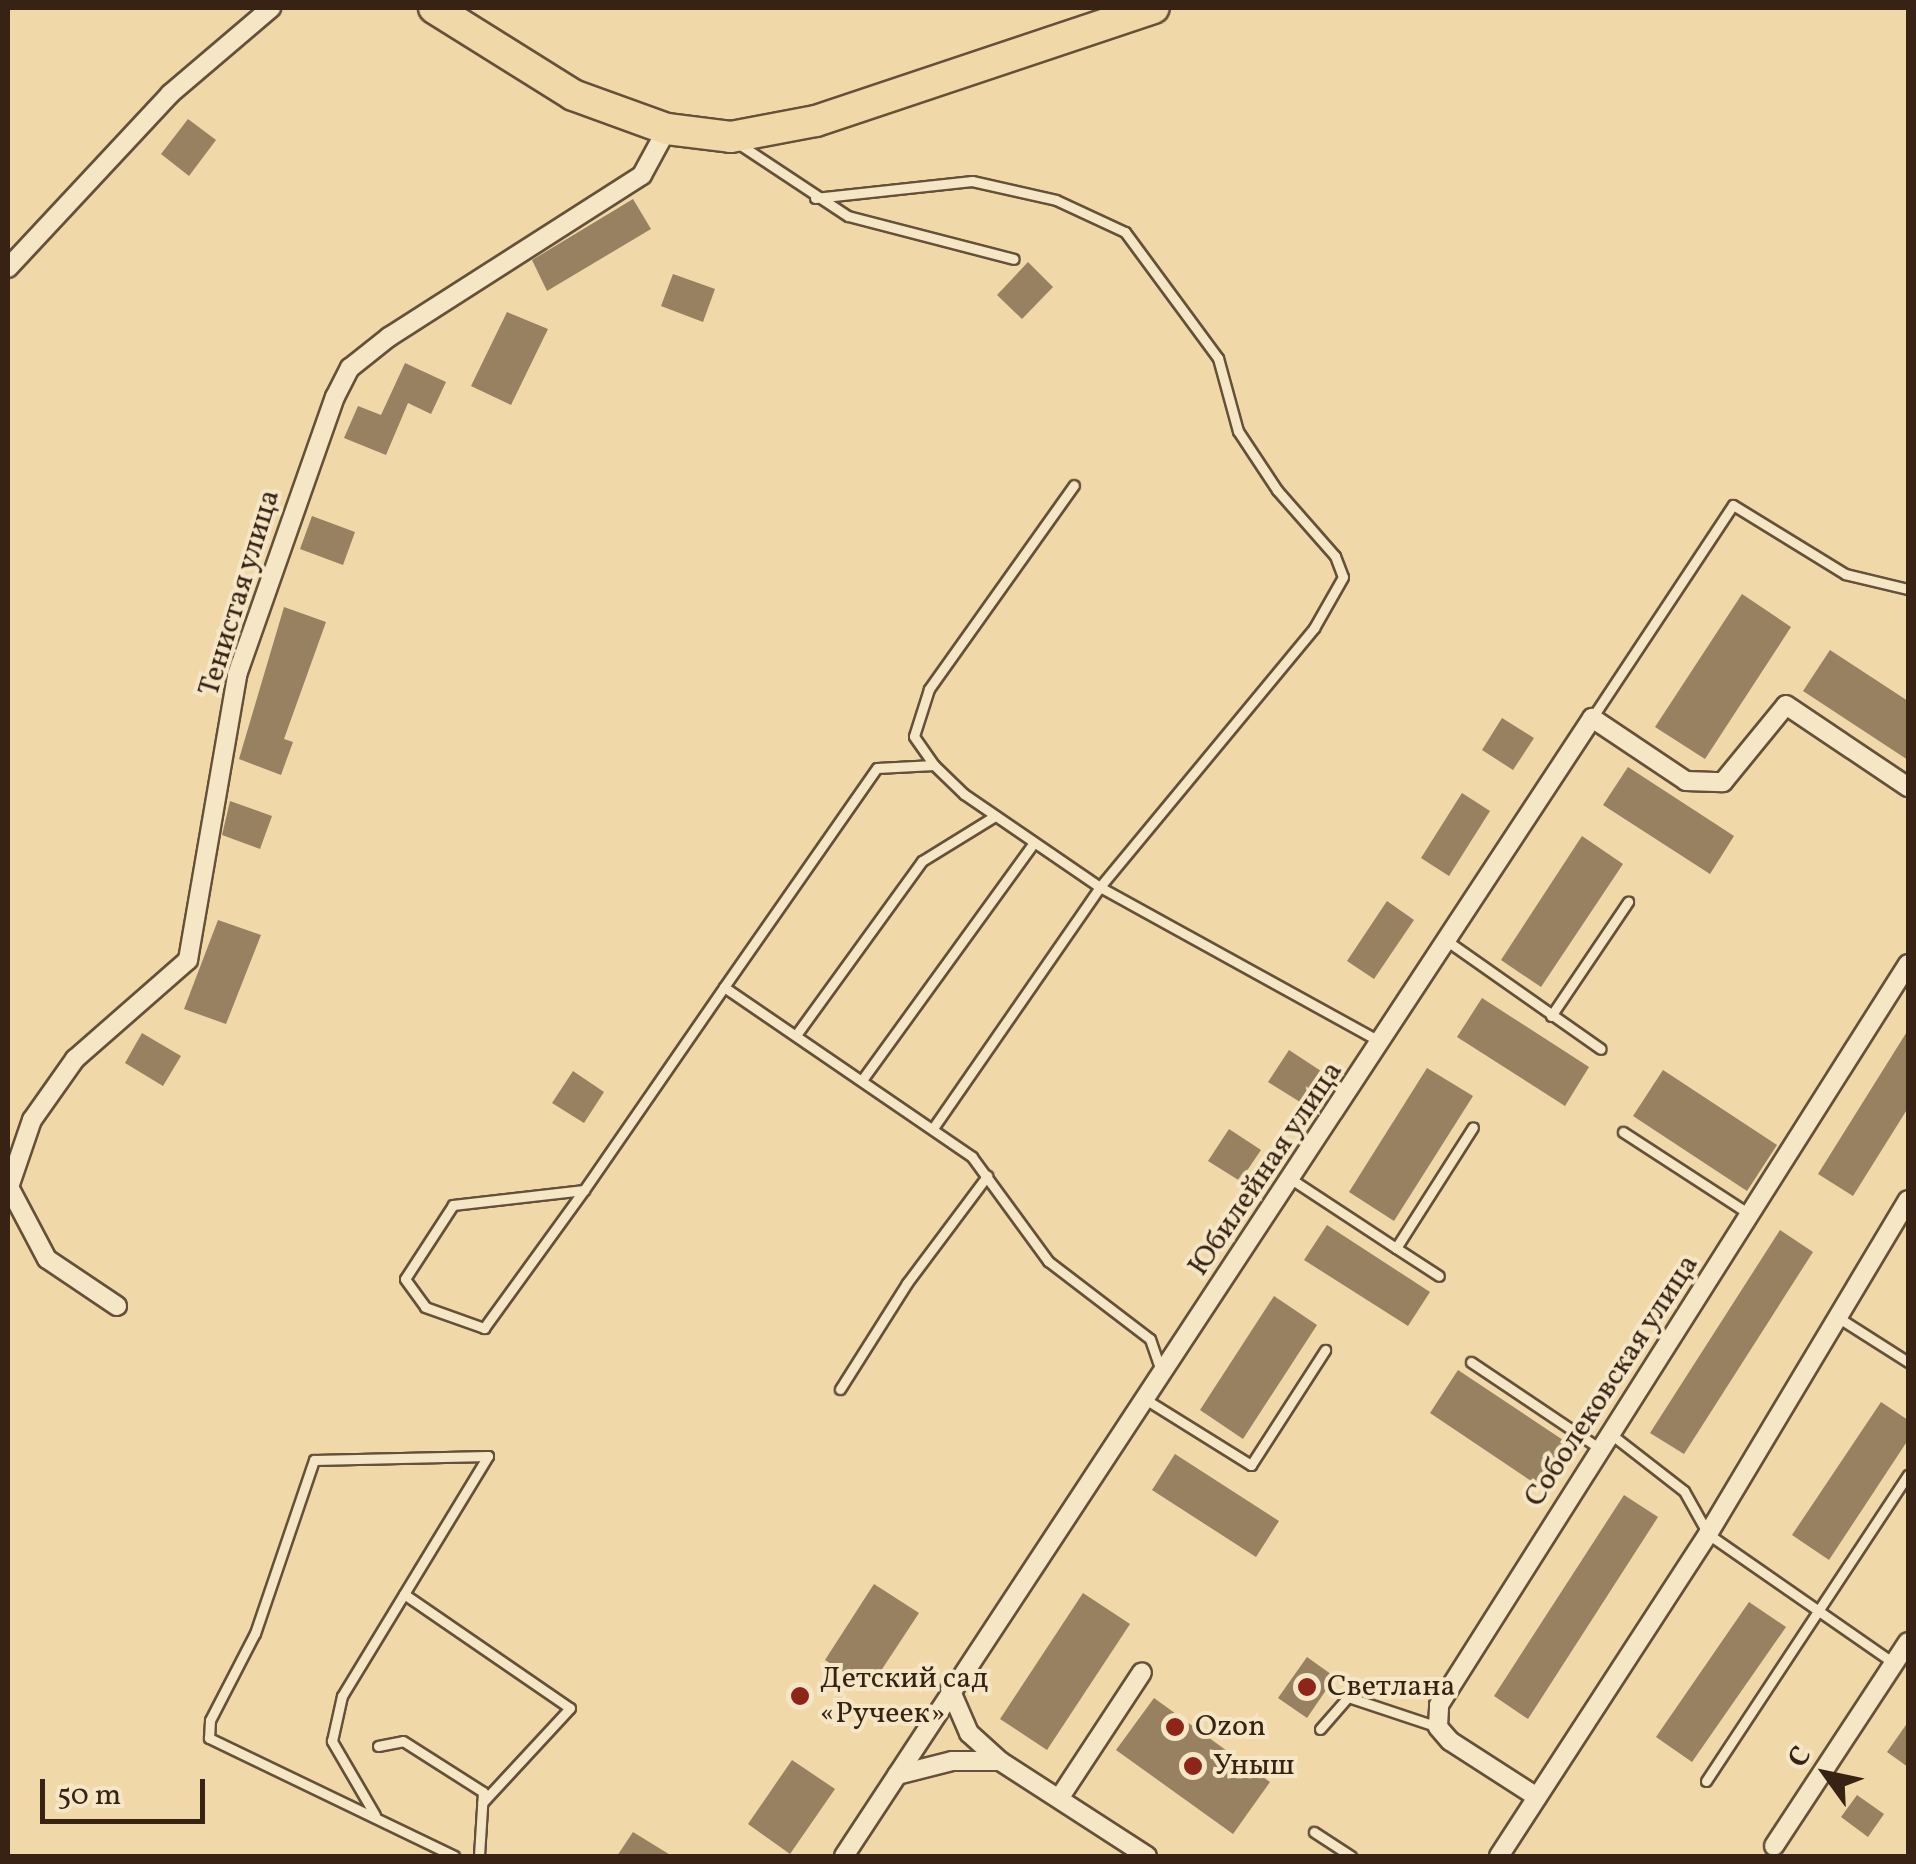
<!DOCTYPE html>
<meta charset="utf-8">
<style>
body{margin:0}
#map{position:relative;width:1916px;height:1864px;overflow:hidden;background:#f0d8a8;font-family:Vollkorn,serif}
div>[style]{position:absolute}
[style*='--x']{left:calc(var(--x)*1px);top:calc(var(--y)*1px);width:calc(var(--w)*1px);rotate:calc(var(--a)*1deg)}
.building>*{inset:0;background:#978161}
.roads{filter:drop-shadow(2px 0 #655039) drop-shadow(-2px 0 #655039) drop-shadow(0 2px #655039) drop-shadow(0 -2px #655039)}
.service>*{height:9px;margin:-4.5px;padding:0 4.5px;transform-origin:4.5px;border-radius:4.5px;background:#f5e6c6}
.minor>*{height:18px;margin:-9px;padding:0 9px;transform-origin:9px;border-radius:9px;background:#f5e6c6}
.primary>*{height:30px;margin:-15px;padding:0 15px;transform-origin:15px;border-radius:15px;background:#f0d8a8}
.dots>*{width:28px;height:28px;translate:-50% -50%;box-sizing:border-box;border:5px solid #f5e6c6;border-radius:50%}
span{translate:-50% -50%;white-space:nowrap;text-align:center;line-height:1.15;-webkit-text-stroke:8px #f5e6c6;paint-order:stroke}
.street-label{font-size:30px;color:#372214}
.poi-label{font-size:30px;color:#372214}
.left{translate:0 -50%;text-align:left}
.frame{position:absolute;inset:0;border:10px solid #372214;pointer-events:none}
.north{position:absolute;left:1776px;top:1724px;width:100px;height:100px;-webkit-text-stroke:8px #f5e6c6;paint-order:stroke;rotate:303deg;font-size:28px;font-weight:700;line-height:40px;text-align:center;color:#372214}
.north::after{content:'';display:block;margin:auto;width:35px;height:45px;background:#372214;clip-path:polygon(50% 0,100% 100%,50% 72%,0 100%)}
.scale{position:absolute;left:40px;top:1779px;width:165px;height:45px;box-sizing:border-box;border:5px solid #372214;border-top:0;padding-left:12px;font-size:30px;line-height:35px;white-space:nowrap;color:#372214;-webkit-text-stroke:8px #f5e6c6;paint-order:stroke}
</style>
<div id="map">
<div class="building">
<div style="clip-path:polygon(188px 119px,216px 140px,189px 176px,161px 154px)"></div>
<div style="clip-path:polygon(633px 199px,651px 229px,547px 291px,532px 260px)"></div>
<div style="clip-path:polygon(1028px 262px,1053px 287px,1022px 319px,997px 295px)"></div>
<div style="clip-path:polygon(673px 274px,715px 289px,703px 322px,661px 306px)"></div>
<div style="clip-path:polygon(507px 312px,548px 329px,511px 405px,471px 386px)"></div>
<div style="clip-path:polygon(405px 363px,446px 382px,431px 414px,408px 403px,386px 455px,344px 438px,358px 406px,381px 415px)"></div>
<div style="clip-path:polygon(312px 516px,355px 532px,343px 565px,300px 549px)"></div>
<div style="clip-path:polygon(1742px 594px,1791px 627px,1705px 759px,1655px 727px)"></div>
<div style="clip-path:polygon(284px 607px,326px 622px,284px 739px,293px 742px,281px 775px,239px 759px)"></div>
<div style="clip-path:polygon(1830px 650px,1908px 701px,1908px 760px,1803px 691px)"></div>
<div style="clip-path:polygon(1502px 718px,1534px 738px,1513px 770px,1482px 750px)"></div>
<div style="clip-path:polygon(1628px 767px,1734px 836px,1710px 874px,1603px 805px)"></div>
<div style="clip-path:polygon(1462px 793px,1490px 811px,1449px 876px,1421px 858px)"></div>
<div style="clip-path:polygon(230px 801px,272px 816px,260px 849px,222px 835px)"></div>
<div style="clip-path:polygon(1582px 836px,1623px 864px,1541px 987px,1501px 960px)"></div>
<div style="clip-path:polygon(1387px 901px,1414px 920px,1374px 979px,1347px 961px)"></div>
<div style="clip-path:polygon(218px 920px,261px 935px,226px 1024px,184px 1009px)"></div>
<div style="clip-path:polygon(1482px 998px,1589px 1067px,1565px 1106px,1457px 1037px)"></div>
<div style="clip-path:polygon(1908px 1030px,1908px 1108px,1853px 1196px,1818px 1174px)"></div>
<div style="clip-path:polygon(142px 1033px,181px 1056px,163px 1086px,125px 1063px)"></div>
<div style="clip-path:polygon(1289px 1050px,1321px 1071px,1300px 1102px,1268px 1082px)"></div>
<div style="clip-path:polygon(1427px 1068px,1473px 1096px,1394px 1221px,1349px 1192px)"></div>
<div style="clip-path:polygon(1663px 1070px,1777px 1145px,1747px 1191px,1633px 1116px)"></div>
<div style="clip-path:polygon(573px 1071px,604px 1092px,584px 1123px,552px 1103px)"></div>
<div style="clip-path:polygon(1229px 1129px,1261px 1150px,1240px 1181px,1208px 1161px)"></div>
<div style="clip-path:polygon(1327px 1225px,1430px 1292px,1408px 1326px,1304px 1260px)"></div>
<div style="clip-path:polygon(1780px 1230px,1813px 1252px,1684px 1454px,1650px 1433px)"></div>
<div style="clip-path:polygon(1274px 1296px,1317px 1325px,1243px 1439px,1200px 1410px)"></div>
<div style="clip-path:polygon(1458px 1370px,1572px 1446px,1543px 1489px,1430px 1413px)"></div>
<div style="clip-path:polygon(1881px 1402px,1908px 1420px,1908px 1440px,1829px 1560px,1792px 1535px)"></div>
<div style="clip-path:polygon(1175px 1454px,1279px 1521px,1256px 1557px,1152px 1490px)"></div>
<div style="clip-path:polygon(1624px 1495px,1658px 1517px,1528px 1719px,1494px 1696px)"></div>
<div style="clip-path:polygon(874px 1584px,919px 1613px,869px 1689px,825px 1660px)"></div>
<div style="clip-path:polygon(1083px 1593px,1130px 1624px,1047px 1750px,1000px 1719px)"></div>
<div style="clip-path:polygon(1749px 1602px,1786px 1627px,1692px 1762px,1656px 1737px)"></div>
<div style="clip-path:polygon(1307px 1657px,1335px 1677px,1307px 1718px,1278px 1698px)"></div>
<div style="clip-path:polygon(1154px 1698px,1270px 1782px,1233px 1834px,1116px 1750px)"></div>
<div style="clip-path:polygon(1908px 1722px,1908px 1767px,1887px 1752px)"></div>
<div style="clip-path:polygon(792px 1760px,835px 1789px,790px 1854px,748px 1824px)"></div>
<div style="clip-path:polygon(1857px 1795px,1884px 1814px,1868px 1837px,1841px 1817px)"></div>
<div style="clip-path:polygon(633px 1832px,672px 1856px,617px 1856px)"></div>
</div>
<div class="roads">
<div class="service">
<div style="--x:736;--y:142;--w:134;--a:33.5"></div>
<div style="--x:848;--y:216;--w:171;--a:14.5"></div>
<div style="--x:815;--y:198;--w:158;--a:-6.2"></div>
<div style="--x:972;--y:181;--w:86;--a:12.7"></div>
<div style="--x:1056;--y:200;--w:76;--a:24.9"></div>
<div style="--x:1125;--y:232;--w:157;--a:53.6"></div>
<div style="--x:1218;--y:358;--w:76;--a:74.7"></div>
<div style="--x:1238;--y:431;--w:71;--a:56.5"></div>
<div style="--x:1277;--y:490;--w:88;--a:48.7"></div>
<div style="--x:1335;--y:556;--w:22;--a:69"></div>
<div style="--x:1343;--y:577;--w:59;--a:119.6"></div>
<div style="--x:1314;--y:628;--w:336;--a:129.6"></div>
<div style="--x:1100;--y:887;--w:293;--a:124.7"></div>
<div style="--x:1592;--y:718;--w:255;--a:-56.5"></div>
<div style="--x:1733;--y:505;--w:132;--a:31.6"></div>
<div style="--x:1845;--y:574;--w:65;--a:13.4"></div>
<div style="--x:934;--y:765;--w:35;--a:-125"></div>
<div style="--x:914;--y:736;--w:49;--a:-72.3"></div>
<div style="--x:929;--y:689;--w:250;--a:-54.6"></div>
<div style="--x:1450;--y:943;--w:184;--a:35.1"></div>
<div style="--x:724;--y:987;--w:267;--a:-55.1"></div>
<div style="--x:877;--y:768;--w:57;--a:-3"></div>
<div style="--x:934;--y:765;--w:42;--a:44"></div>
<div style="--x:964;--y:794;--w:165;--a:34.4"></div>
<div style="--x:1100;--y:887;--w:321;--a:28.9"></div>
<div style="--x:1551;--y:1016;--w:138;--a:-56"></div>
<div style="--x:796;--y:1035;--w:215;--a:-54.1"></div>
<div style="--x:922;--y:861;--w:86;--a:-31.7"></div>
<div style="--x:862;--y:1080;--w:291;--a:-54.1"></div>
<div style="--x:1623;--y:1132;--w:153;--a:33"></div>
<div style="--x:1291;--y:1179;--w:126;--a:33.3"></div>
<div style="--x:1396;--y:1248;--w:143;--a:-57.5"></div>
<div style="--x:584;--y:1190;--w:132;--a:173.5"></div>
<div style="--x:453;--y:1205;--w:88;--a:123"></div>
<div style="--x:405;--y:1279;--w:34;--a:54"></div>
<div style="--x:425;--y:1307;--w:63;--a:19.6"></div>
<div style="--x:484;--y:1328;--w:170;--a:-54.1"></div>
<div style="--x:584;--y:1190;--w:247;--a:-55.4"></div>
<div style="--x:724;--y:987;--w:301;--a:34.4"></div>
<div style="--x:972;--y:1157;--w:129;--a:53.8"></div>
<div style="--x:1048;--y:1261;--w:128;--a:37.4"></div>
<div style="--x:1150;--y:1339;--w:34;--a:71"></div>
<div style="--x:1396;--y:1248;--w:51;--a:33.1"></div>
<div style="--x:1839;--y:1318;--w:82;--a:32.5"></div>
<div style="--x:1471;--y:1362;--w:158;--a:33.9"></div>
<div style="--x:840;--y:1389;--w:125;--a:-57.7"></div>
<div style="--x:907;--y:1283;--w:134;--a:-53.2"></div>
<div style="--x:1145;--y:1399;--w:125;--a:31.9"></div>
<div style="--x:1251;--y:1465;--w:137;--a:-57.2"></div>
<div style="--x:1612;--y:1435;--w:91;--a:37.9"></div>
<div style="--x:1684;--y:1491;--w:49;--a:60.8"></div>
<div style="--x:1708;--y:1534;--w:228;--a:34.8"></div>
<div style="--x:404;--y:1594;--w:201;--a:34.5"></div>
<div style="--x:570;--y:1708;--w:129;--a:132.8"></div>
<div style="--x:1320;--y:1729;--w:43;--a:-48.8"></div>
<div style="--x:1348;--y:1697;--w:95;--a:18.4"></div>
<div style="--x:378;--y:1746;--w:25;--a:-11"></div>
<div style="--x:403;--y:1741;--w:95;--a:32.5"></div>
<div style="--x:483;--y:1792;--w:64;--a:93.6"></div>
<div style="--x:1706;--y:1781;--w:367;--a:-56.6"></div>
<div style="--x:375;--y:1815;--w:86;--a:-120.2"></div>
<div style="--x:332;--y:1741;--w:46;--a:-77.5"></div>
<div style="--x:342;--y:1696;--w:281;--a:-58.7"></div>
<div style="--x:488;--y:1456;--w:174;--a:178.7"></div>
<div style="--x:314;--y:1460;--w:183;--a:108.8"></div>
<div style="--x:255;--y:1633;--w:98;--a:117.3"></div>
<div style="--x:210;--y:1720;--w:18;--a:93"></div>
<div style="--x:209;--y:1738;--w:272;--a:25.7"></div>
<div style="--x:1314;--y:1832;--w:44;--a:33"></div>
</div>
<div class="minor">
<div style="--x:8;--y:268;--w:238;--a:-47"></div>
<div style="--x:170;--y:94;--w:133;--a:-40.4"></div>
<div style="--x:117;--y:1306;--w:84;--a:-146.1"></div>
<div style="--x:47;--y:1259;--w:81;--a:-117.8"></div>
<div style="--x:9;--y:1187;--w:71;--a:-71.1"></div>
<div style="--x:32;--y:1120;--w:75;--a:-54.8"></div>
<div style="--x:75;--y:1059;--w:150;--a:-41.2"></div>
<div style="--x:188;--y:960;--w:289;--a:-80.2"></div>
<div style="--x:237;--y:675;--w:295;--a:-70.6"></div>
<div style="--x:335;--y:397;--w:33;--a:-63"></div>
<div style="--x:350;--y:368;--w:50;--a:-38.5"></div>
<div style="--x:389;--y:337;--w:300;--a:-32.6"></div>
<div style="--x:642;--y:175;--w:52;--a:-61.5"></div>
<div style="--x:950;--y:1689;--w:48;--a:66.6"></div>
<div style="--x:969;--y:1733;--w:42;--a:42.1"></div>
<div style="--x:897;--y:1775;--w:57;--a:-14.3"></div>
<div style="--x:952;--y:1761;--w:48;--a:0"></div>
<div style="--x:1000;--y:1761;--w:175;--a:32.9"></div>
<div style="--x:1060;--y:1797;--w:149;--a:-56.7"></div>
<div style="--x:1537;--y:1797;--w:103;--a:-147.2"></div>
<div style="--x:1450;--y:1741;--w:18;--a:-131"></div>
<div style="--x:1438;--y:1727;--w:22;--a:-87"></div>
<div style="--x:1439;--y:1705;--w:877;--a:-57.67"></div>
<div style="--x:1774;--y:1846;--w:244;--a:-56.7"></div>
<div style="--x:844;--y:1856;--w:1362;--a:-56.68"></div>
<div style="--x:1592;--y:718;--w:113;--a:33.8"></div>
<div style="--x:1686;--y:781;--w:37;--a:2"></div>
<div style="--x:1723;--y:782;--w:99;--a:-50.7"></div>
<div style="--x:1786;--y:705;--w:147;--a:33.9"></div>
<div style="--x:1499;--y:1856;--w:384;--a:-57"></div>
<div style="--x:1708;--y:1534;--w:389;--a:-59.1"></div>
</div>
<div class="primary">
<div style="--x:434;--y:8;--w:164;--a:32"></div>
<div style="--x:573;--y:95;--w:100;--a:19.9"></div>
<div style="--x:667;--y:129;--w:64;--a:7.1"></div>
<div style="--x:731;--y:137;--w:86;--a:-10.7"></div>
<div style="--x:816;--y:121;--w:356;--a:-18.5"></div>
</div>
</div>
<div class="dots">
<div style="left:1307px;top:1687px;background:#8f2418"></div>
<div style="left:800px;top:1696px;background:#8f2418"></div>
<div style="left:1175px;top:1727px;background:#8f2418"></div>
<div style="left:1193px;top:1766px;background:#8f2418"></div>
</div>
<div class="street-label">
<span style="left:240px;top:593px;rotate:-73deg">Тенистая улица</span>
<span style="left:1266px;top:1169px;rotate:-56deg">Юбилейная улица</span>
<span style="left:1612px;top:1381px;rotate:-57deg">Соболековская улица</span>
</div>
<div class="poi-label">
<span class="left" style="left:820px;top:1696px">Детский сад<br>«Ручеек»</span>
<span class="left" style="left:1327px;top:1687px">Светлана</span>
<span class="left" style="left:1195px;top:1727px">Ozon</span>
<span class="left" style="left:1213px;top:1766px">Уныш</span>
</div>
<div class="frame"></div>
<div class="north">С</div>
<div class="scale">50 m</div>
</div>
